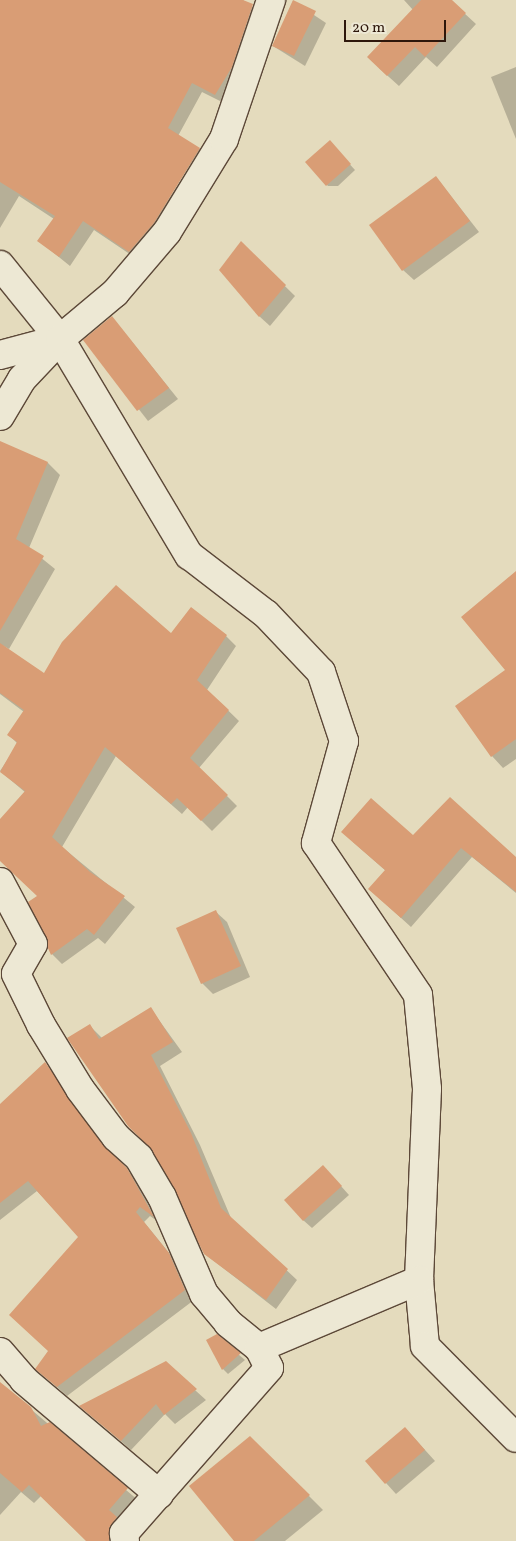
<!DOCTYPE html>
<style>
body{margin:0}
#map{position:relative;width:516px;height:1541px;overflow:hidden;background:#e4dbbd;font-family:Vollkorn,serif}
div>[style]{position:absolute}
[style*='--x']{left:calc(var(--x)*1px);top:calc(var(--y)*1px);width:calc(var(--w)*1px);rotate:calc(var(--a)*1deg)}
.shadow>*{inset:0;background:#0003}
.building>*{inset:0;background:#d99d75}
.roads{filter:drop-shadow(1px 0 #5c4838) drop-shadow(-1px 0 #5c4838) drop-shadow(0 1px #5c4838) drop-shadow(0 -1px #5c4838)}
.minor>*{height:28px;margin:-14px;padding:0 14px;transform-origin:14px;border-radius:14px;background:#ede8d4}
span{translate:-50% -50%;white-space:nowrap;text-align:center;line-height:1.15;-webkit-text-stroke:4.5px #ede8d4;paint-order:stroke}
.scale{position:absolute;left:344px;top:20px;width:102px;height:22px;box-sizing:border-box;border:2px solid #2e170b;border-top:0;padding-left:6px;font-size:15px;line-height:18px;white-space:nowrap;color:#2e170b;-webkit-text-stroke:4px #ede8d4;paint-order:stroke}
</style>
<div id="map">
<div class="shadow">
<div style="clip-path:polygon(0 0,243px 0,262px 16px,226px 104px,202px 92px,178px 136px,200px 149px,150px 227px,201px 150px,210px 159px,140px 261px,94px 230px,70px 266px,39px 241px,54px 219px,19px 196px,0 228px)"></div>
<div style="clip-path:polygon(404px 0,450px 0,476px 24px,437px 67px,426px 57px,399px 86px,379px 68px,413px 10px)"></div>
<div style="clip-path:polygon(293px 1px,326px 23px,305px 66px,273px 46px)"></div>
<div style="clip-path:polygon(516px 67px,516px 139px,491px 77px)"></div>
<div style="clip-path:polygon(335px 148px,355px 170px,338px 186px,328px 186px,322px 180px)"></div>
<div style="clip-path:polygon(436px 177px,479px 232px,414px 280px,403px 270px)"></div>
<div style="clip-path:polygon(241px 243px,295px 296px,270px 326px,259px 316px)"></div>
<div style="clip-path:polygon(112px 317px,178px 399px,148px 421px,85px 340px)"></div>
<div style="clip-path:polygon(0 442px,48px 463px,60px 475px,29px 548px,55px 569px,9px 649px,0 644px)"></div>
<div style="clip-path:polygon(516px 573px,516px 759px,503px 768px,492px 756px,507px 671px)"></div>
<div style="clip-path:polygon(171px 635px,226px 636px,236px 646px,207px 690px,239px 721px,199px 768px,237px 806px,212px 831px,188px 807px,182px 814px,116px 756px,62px 847px,135px 907px,105px 944px,98px 938px,62px 964px,52px 954px,30px 902px,38px 896px,0 860px,0 821px,26px 793px,0 771px,18px 744px,9px 735px,24px 712px,0 694px,0 679px,44px 675px)"></div>
<div style="clip-path:polygon(414px 837px,516px 859px,516px 893px,472px 857px,411px 927px,369px 889px,386px 871px,353px 842px)"></div>
<div style="clip-path:polygon(216px 912px,227px 922px,250px 977px,213px 994px,202px 983px)"></div>
<div style="clip-path:polygon(151px 1009px,182px 1052px,160px 1066px,200px 1145px,231px 1218px,297px 1280px,276px 1309px,205px 1254px,90px 1026px,102px 1038px)"></div>
<div style="clip-path:polygon(45px 1064px,111px 1155px,136px 1179px,160px 1223px,150px 1216px,144px 1222px,178px 1264px,194px 1300px,67px 1396px,37px 1369px,50px 1352px,80px 1237px,37px 1191px,0 1220px,0 1106px)"></div>
<div style="clip-path:polygon(331px 1175px,349px 1195px,312px 1228px,303px 1220px)"></div>
<div style="clip-path:polygon(217px 1336px,245px 1360px,228px 1374px,223px 1369px)"></div>
<div style="clip-path:polygon(165px 1363px,206px 1400px,175px 1424px,165px 1414px,131px 1450px,82px 1407px)"></div>
<div style="clip-path:polygon(0 1383px,139px 1501px,120px 1541px,88px 1541px,41px 1496px,34px 1503px,21px 1492px,0 1515px)"></div>
<div style="clip-path:polygon(405px 1428px,435px 1461px,396px 1494px,366px 1461px)"></div>
<div style="clip-path:polygon(250px 1437px,323px 1510px,285px 1541px,236px 1541px)"></div>
</div>
<div class="building">
<div style="clip-path:polygon(0 0,243px 0,253px 4px,232px 67px,215px 95px,192px 83px,168px 128px,200px 148px,154px 223px,129px 252px,83px 221px,59px 257px,37px 241px,55px 216px,0 182px)"></div>
<div style="clip-path:polygon(293px 0,316px 11px,294px 56px,272px 46px)"></div>
<div style="clip-path:polygon(421px 0,452px 0,466px 13px,425px 57px,415px 47px,387px 76px,367px 57px)"></div>
<div style="clip-path:polygon(330px 140px,351px 164px,326px 186px,305px 162px)"></div>
<div style="clip-path:polygon(436px 176px,470px 221px,402px 271px,369px 225px)"></div>
<div style="clip-path:polygon(241px 241px,286px 285px,259px 317px,219px 270px)"></div>
<div style="clip-path:polygon(112px 316px,169px 388px,137px 411px,83px 340px)"></div>
<div style="clip-path:polygon(0 441px,48px 462px,16px 539px,44px 556px,0 631px)"></div>
<div style="clip-path:polygon(516px 571px,516px 739px,491px 757px,455px 706px,505px 670px,461px 617px)"></div>
<div style="clip-path:polygon(116px 585px,171px 633px,191px 607px,227px 635px,197px 680px,229px 710px,190px 758px,228px 795px,201px 821px,177px 798px,171px 804px,105px 747px,52px 837px,90px 872px,125px 896px,94px 935px,87px 929px,51px 955px,28px 902px,37px 896px,0 861px,0 819px,25px 791px,0 772px,17px 742px,7px 735px,24px 710px,0 693px,0 643px,44px 673px,62px 642px)"></div>
<div style="clip-path:polygon(450px 797px,516px 857px,516px 892px,461px 848px,401px 918px,368px 889px,385px 870px,341px 832px,371px 798px,413px 835px)"></div>
<div style="clip-path:polygon(216px 910px,241px 966px,201px 984px,176px 928px)"></div>
<div style="clip-path:polygon(151px 1007px,173px 1042px,151px 1055px,191px 1133px,221px 1208px,288px 1269px,266px 1300px,204px 1254px,152px 1150px,128px 1126px,67px 1038px,90px 1024px,99px 1039px)"></div>
<div style="clip-path:polygon(45px 1062px,104px 1146px,127px 1168px,154px 1217px,140px 1207px,136px 1212px,169px 1253px,185px 1290px,57px 1387px,35px 1369px,48px 1351px,9px 1315px,78px 1237px,28px 1181px,0 1203px,0 1104px)"></div>
<div style="clip-path:polygon(323px 1165px,342px 1186px,303px 1221px,284px 1200px)"></div>
<div style="clip-path:polygon(217px 1334px,241px 1353px,222px 1370px,206px 1340px)"></div>
<div style="clip-path:polygon(166px 1361px,197px 1389px,164px 1415px,156px 1404px,121px 1441px,79px 1406px)"></div>
<div style="clip-path:polygon(0 1382px,31px 1407px,41px 1426px,50px 1422px,128px 1488px,109px 1510px,117px 1517px,109px 1528px,109px 1541px,86px 1541px,29px 1485px,22px 1492px,0 1473px)"></div>
<div style="clip-path:polygon(405px 1427px,425px 1450px,385px 1484px,365px 1461px)"></div>
<div style="clip-path:polygon(250px 1436px,310px 1495px,254px 1541px,234px 1541px,189px 1486px)"></div>
</div>
<div class="roads">
<div class="minor">
<div style="--x:0;--y:265;--w:95;--a:51"></div>
<div style="--x:60;--y:339;--w:252;--a:59.2"></div>
<div style="--x:189;--y:555;--w:97;--a:37.5"></div>
<div style="--x:266;--y:614;--w:80;--a:46.5"></div>
<div style="--x:321;--y:672;--w:73;--a:71.6"></div>
<div style="--x:344;--y:741;--w:106;--a:105.4"></div>
<div style="--x:316;--y:843;--w:183;--a:56.1"></div>
<div style="--x:418;--y:995;--w:94;--a:84.5"></div>
<div style="--x:427;--y:1089;--w:191;--a:92.4"></div>
<div style="--x:419;--y:1280;--w:66;--a:84.8"></div>
<div style="--x:425;--y:1346;--w:129;--a:45.3"></div>
<div style="--x:0;--y:355;--w:62;--a:-14.9"></div>
<div style="--x:0;--y:416;--w:43;--a:-59.3"></div>
<div style="--x:22;--y:379;--w:55;--a:-46.5"></div>
<div style="--x:60;--y:339;--w:72;--a:-39.9"></div>
<div style="--x:115;--y:293;--w:80;--a:-49.6"></div>
<div style="--x:167;--y:232;--w:109;--a:-58.5"></div>
<div style="--x:224;--y:139;--w:147;--a:-71.3"></div>
<div style="--x:0;--y:882;--w:70;--a:62"></div>
<div style="--x:33;--y:944;--w:34;--a:120"></div>
<div style="--x:16;--y:974;--w:57;--a:63.9"></div>
<div style="--x:41;--y:1025;--w:75;--a:58.6"></div>
<div style="--x:80;--y:1089;--w:60;--a:53.1"></div>
<div style="--x:116;--y:1137;--w:31;--a:42"></div>
<div style="--x:139;--y:1158;--w:45;--a:59.5"></div>
<div style="--x:162;--y:1197;--w:106;--a:66.6"></div>
<div style="--x:204;--y:1294;--w:38;--a:50"></div>
<div style="--x:228;--y:1323;--w:40;--a:39"></div>
<div style="--x:259;--y:1348;--w:22;--a:63"></div>
<div style="--x:269;--y:1368;--w:220;--a:131.3"></div>
<div style="--x:124;--y:1533;--w:8;--a:83"></div>
<div style="--x:259;--y:1348;--w:174;--a:-23"></div>
<div style="--x:0;--y:1352;--w:37;--a:49"></div>
<div style="--x:24;--y:1380;--w:177;--a:40.2"></div>
</div>
</div>
<div class="scale">20 m</div>
</div>
